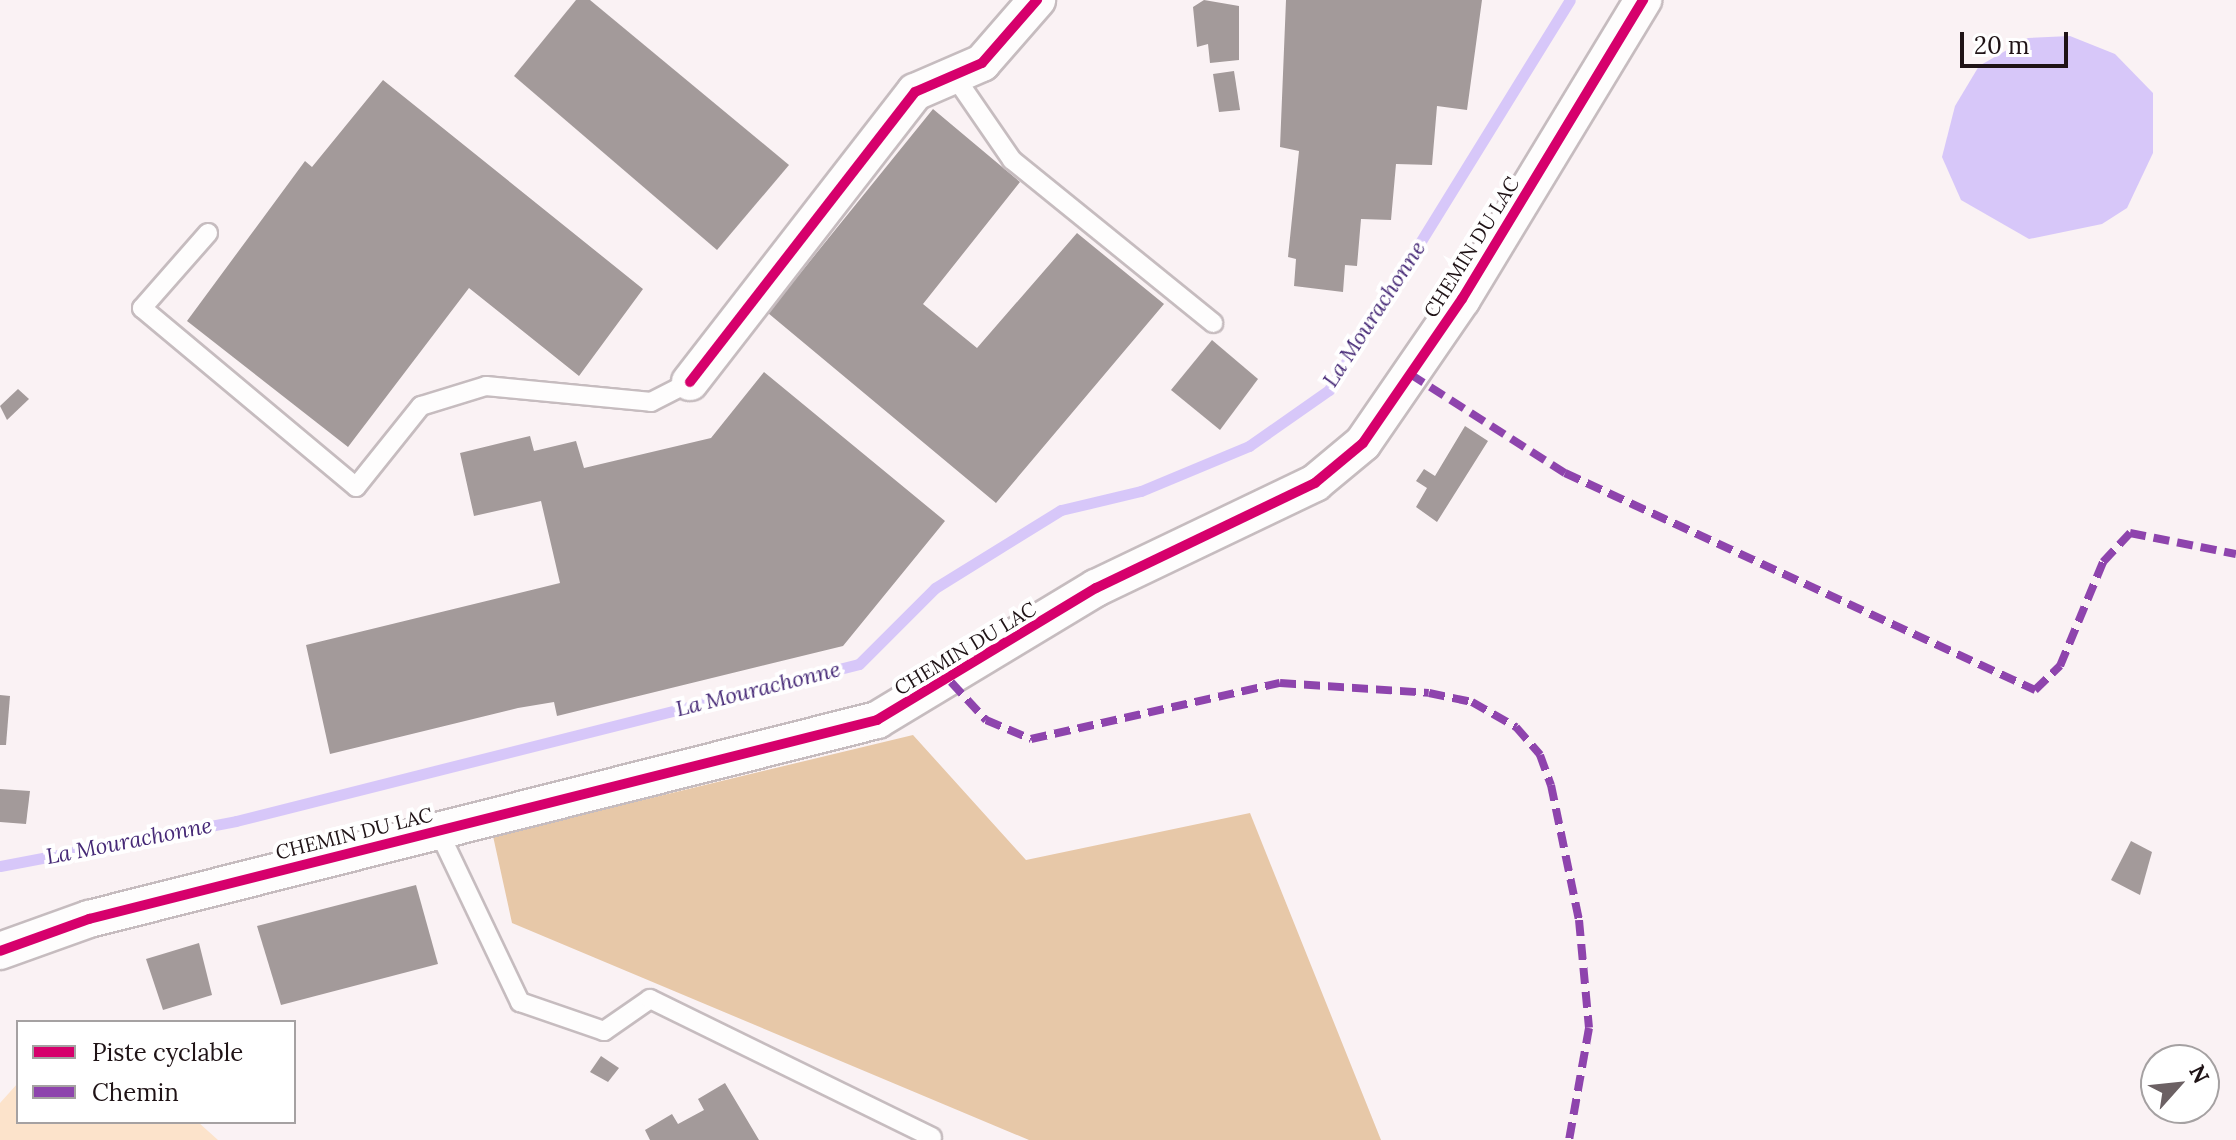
<!DOCTYPE html>
<style>
body{margin:0}
#map{position:relative;width:2236px;height:1140px;overflow:hidden;background:#faf2f4;font-family:Lora,serif}
div>[style]{position:absolute}
[style*='--x']{left:calc(var(--x)*1px);top:calc(var(--y)*1px);width:calc(var(--w)*1px);rotate:calc(var(--a)*1deg)}
.green>*{inset:0;background:#fce3cb}
.forest>*{inset:0;background:#e7c8a8}
.water>*{inset:0;background:#d7c7f9}
.stream>*{height:11px;margin:-5.5px;padding:0 5.5px;transform-origin:5.5px;border-radius:5.5px;background:#d7c7f9}
.building>*{inset:0;background:#a39a9a}
.roads{filter:drop-shadow(2px 0 #c6bcbf) drop-shadow(-2px 0 #c6bcbf) drop-shadow(0 2px #c6bcbf) drop-shadow(0 -2px #c6bcbf)}
.service>*{height:18px;margin:-9px;padding:0 9px;transform-origin:9px;border-radius:9px;background:#fefdfd}
.minor>*{height:36px;margin:-18px;padding:0 18px;transform-origin:18px;border-radius:18px;background:#fefdfd}
.quiet>*{height:8px;margin-top:-4px;transform-origin:0;background:repeating-linear-gradient(90deg,#8e44ad 0 16px,transparent 0 24px)}
.cycleway>*{height:10px;margin:-5px;padding:0 5px;transform-origin:5px;border-radius:5px;background:#d6006c}
span{translate:-50% -50%;white-space:nowrap;text-align:center;line-height:1.15;-webkit-text-stroke:8px #fff;paint-order:stroke}
.street-label{font-size:20px;color:#1f1316}
.water-label{font-size:22px;color:#452876;font-style:italic}
.legend{position:absolute;left:16px;top:1020px;width:280px;height:104px;box-sizing:border-box;background:#fff;border:2px solid #a5a1a2;margin:0;padding:10px 14px;list-style:none;font-size:24px;color:#1f1316}
.legend li{display:flex;align-items:center;gap:16px;height:40px}
.legend b{width:40px;border:2px solid #a5a1a2}
.north{position:absolute;left:2140px;top:1044px;width:80px;height:80px;box-sizing:border-box;background:#fff;border:2px solid #a5a1a2;border-radius:50%;rotate:63deg;font-size:22px;font-weight:700;line-height:32px;text-align:center;color:#1f1316}
.north::after{content:'';display:block;margin:auto;width:28px;height:36px;background:#6c6164;clip-path:polygon(50% 0,100% 100%,50% 72%,0 100%)}
.scale{position:absolute;left:1960px;top:32px;width:108px;height:36px;box-sizing:border-box;border:4px solid #1f1316;border-top:0;padding-left:10px;font-size:24px;line-height:28px;white-space:nowrap;color:#1f1316;-webkit-text-stroke:6px #fff;paint-order:stroke}
</style>
<div id="map">
<div class="green">
<div style="clip-path:polygon(18px 1083px,18px 1122px,198px 1122px,218px 1140px,0 1140px,0 1103px)"></div>
</div>
<div class="forest">
<div style="clip-path:polygon(913px 735px,1026px 860px,1250px 813px,1381px 1140px,1029px 1140px,512px 923px,493px 836px)"></div>
</div>
<div class="water">
<div style="clip-path:polygon(2070px 36px,2115px 54px,2153px 93px,2153px 153px,2127px 208px,2102px 224px,2029px 239px,1961px 200px,1942px 157px,1955px 106px,1979px 66px,2028px 38px)"></div>
</div>
<div class="stream">
<div style="--x:0;--y:866;--w:240;--a:-10.8"></div>
<div style="--x:236;--y:821;--w:642;--a:-14.14"></div>
<div style="--x:859;--y:664;--w:107;--a:-45"></div>
<div style="--x:935;--y:588;--w:148;--a:-31.8"></div>
<div style="--x:1061;--y:510;--w:82;--a:-13.4"></div>
<div style="--x:1141;--y:491;--w:117;--a:-22.6"></div>
<div style="--x:1249;--y:446;--w:98;--a:-35"></div>
<div style="--x:1329;--y:390;--w:458;--a:-58.3"></div>
</div>
<div class="building">
<div style="clip-path:polygon(576px 0,590px 0,789px 165px,717px 250px,514px 76px)"></div>
<div style="clip-path:polygon(1204px 0,1239px 6px,1239px 60px,1210px 63px,1208px 44px,1197px 47px,1193px 7px)"></div>
<div style="clip-path:polygon(1286px 0,1482px 0,1467px 110px,1437px 106px,1432px 165px,1396px 164px,1391px 220px,1361px 219px,1357px 266px,1345px 265px,1343px 292px,1294px 286px,1296px 259px,1288px 257px,1299px 151px,1280px 147px)"></div>
<div style="clip-path:polygon(1234px 71px,1240px 110px,1219px 112px,1213px 74px)"></div>
<div style="clip-path:polygon(383px 80px,643px 289px,579px 376px,469px 288px,348px 447px,187px 321px,305px 161px,312px 167px)"></div>
<div style="clip-path:polygon(933px 109px,1020px 182px,923px 304px,977px 348px,1077px 233px,1164px 304px,996px 503px,768px 313px)"></div>
<div style="clip-path:polygon(1212px 340px,1258px 379px,1220px 430px,1171px 390px)"></div>
<div style="clip-path:polygon(764px 372px,945px 521px,843px 646px,557px 716px,554px 702px,518px 708px,330px 754px,306px 645px,560px 583px,541px 501px,474px 516px,460px 453px,530px 436px,534px 451px,576px 441px,584px 468px,711px 438px)"></div>
<div style="clip-path:polygon(18px 389px,29px 399px,7px 420px,0 406px)"></div>
<div style="clip-path:polygon(1465px 426px,1488px 441px,1437px 522px,1416px 507px,1427px 488px,1416px 481px,1424px 469px,1435px 476px)"></div>
<div style="clip-path:polygon(0 695px,10px 696px,6px 745px,0 745px)"></div>
<div style="clip-path:polygon(0 789px,30px 791px,26px 824px,0 822px)"></div>
<div style="clip-path:polygon(2131px 841px,2152px 852px,2140px 895px,2111px 880px)"></div>
<div style="clip-path:polygon(416px 885px,438px 964px,281px 1005px,257px 926px)"></div>
<div style="clip-path:polygon(199px 943px,212px 995px,163px 1010px,146px 959px)"></div>
<div style="clip-path:polygon(601px 1056px,619px 1068px,608px 1082px,590px 1072px)"></div>
<div style="clip-path:polygon(725px 1083px,759px 1140px,650px 1140px,645px 1130px,672px 1114px,678px 1124px,704px 1110px,698px 1099px)"></div>
</div>
<div class="roads">
<div class="service">
<div style="--x:955;--y:77;--w:101;--a:55.5"></div>
<div style="--x:1012;--y:160;--w:259;--a:39"></div>
<div style="--x:208;--y:233;--w:100;--a:131.3"></div>
<div style="--x:142;--y:308;--w:279;--a:39.9"></div>
<div style="--x:356;--y:487;--w:104;--a:-51.3"></div>
<div style="--x:421;--y:406;--w:68;--a:-17.1"></div>
<div style="--x:486;--y:386;--w:166;--a:5.5"></div>
<div style="--x:651;--y:402;--w:44;--a:-27.1"></div>
<div style="--x:438;--y:830;--w:191;--a:64.5"></div>
<div style="--x:520;--y:1002;--w:89;--a:19"></div>
<div style="--x:604;--y:1031;--w:56;--a:-34.8"></div>
<div style="--x:650;--y:999;--w:314;--a:26.1"></div>
</div>
<div class="minor">
<div style="--x:690;--y:382;--w:367;--a:-52.2"></div>
<div style="--x:915;--y:92;--w:73;--a:-23.4"></div>
<div style="--x:982;--y:63;--w:84;--a:-48.9"></div>
<div style="--x:0;--y:951;--w:95;--a:-19.8"></div>
<div style="--x:89;--y:919;--w:813;--a:-14.17"></div>
<div style="--x:877;--y:720;--w:256;--a:-31.1"></div>
<div style="--x:1096;--y:588;--w:243;--a:-25.6"></div>
<div style="--x:1315;--y:483;--w:62;--a:-39.8"></div>
<div style="--x:1363;--y:443;--w:175;--a:-55.5"></div>
<div style="--x:1462;--y:299;--w:350;--a:-58.8"></div>
</div>
</div>
<div class="quiet">
<div style="--x:1410;--y:374;--w:184;--a:32.6"></div>
<div style="--x:1565;--y:473;--w:518;--a:24.78"></div>
<div style="--x:2035;--y:690;--w:35;--a:-44"></div>
<div style="--x:2060;--y:666;--w:113;--a:-67.5"></div>
<div style="--x:2103;--y:562;--w:40;--a:-47"></div>
<div style="--x:2130;--y:533;--w:108;--a:11.2"></div>
<div style="--x:951;--y:682;--w:52;--a:47.4"></div>
<div style="--x:986;--y:720;--w:49;--a:22.9"></div>
<div style="--x:1031;--y:739;--w:255;--a:-12.7"></div>
<div style="--x:1280;--y:683;--w:149;--a:3.8"></div>
<div style="--x:1429;--y:693;--w:44;--a:11.8"></div>
<div style="--x:1472;--y:702;--w:51;--a:29.6"></div>
<div style="--x:1516;--y:727;--w:37;--a:49"></div>
<div style="--x:1540;--y:755;--w:32;--a:70"></div>
<div style="--x:1551;--y:785;--w:138;--a:78.3"></div>
<div style="--x:1579;--y:920;--w:108;--a:84.7"></div>
<div style="--x:1589;--y:1028;--w:114;--a:100.1"></div>
</div>
<div class="cycleway">
<div style="--x:690;--y:382;--w:367;--a:-52.2"></div>
<div style="--x:915;--y:92;--w:73;--a:-23.4"></div>
<div style="--x:982;--y:63;--w:84;--a:-48.9"></div>
<div style="--x:0;--y:951;--w:95;--a:-19.8"></div>
<div style="--x:89;--y:919;--w:813;--a:-14.17"></div>
<div style="--x:877;--y:720;--w:256;--a:-31.1"></div>
<div style="--x:1096;--y:588;--w:243;--a:-25.6"></div>
<div style="--x:1315;--y:483;--w:62;--a:-39.8"></div>
<div style="--x:1363;--y:443;--w:175;--a:-55.5"></div>
<div style="--x:1462;--y:299;--w:350;--a:-58.8"></div>
</div>
<div class="street-label">
<span style="left:1471px;top:247px;rotate:-58deg">CHEMIN DU LAC</span>
<span style="left:965px;top:648px;rotate:-31deg">CHEMIN DU LAC</span>
<span style="left:354px;top:833px;rotate:-14deg">CHEMIN DU LAC</span>
</div>
<div class="water-label">
<span style="left:1374px;top:314px;rotate:-57deg">La Mourachonne</span>
<span style="left:758px;top:689px;rotate:-14deg">La Mourachonne</span>
<span style="left:129px;top:841px;rotate:-11deg">La Mourachonne</span>
</div>
<ul class="legend">
<li><b style="height:10px;background:#d6006c"></b>Piste cyclable</li>
<li><b style="height:10px;background:#8e44ad"></b>Chemin</li>
</ul>
<div class="north">N</div>
<div class="scale">20 m</div>
</div>
